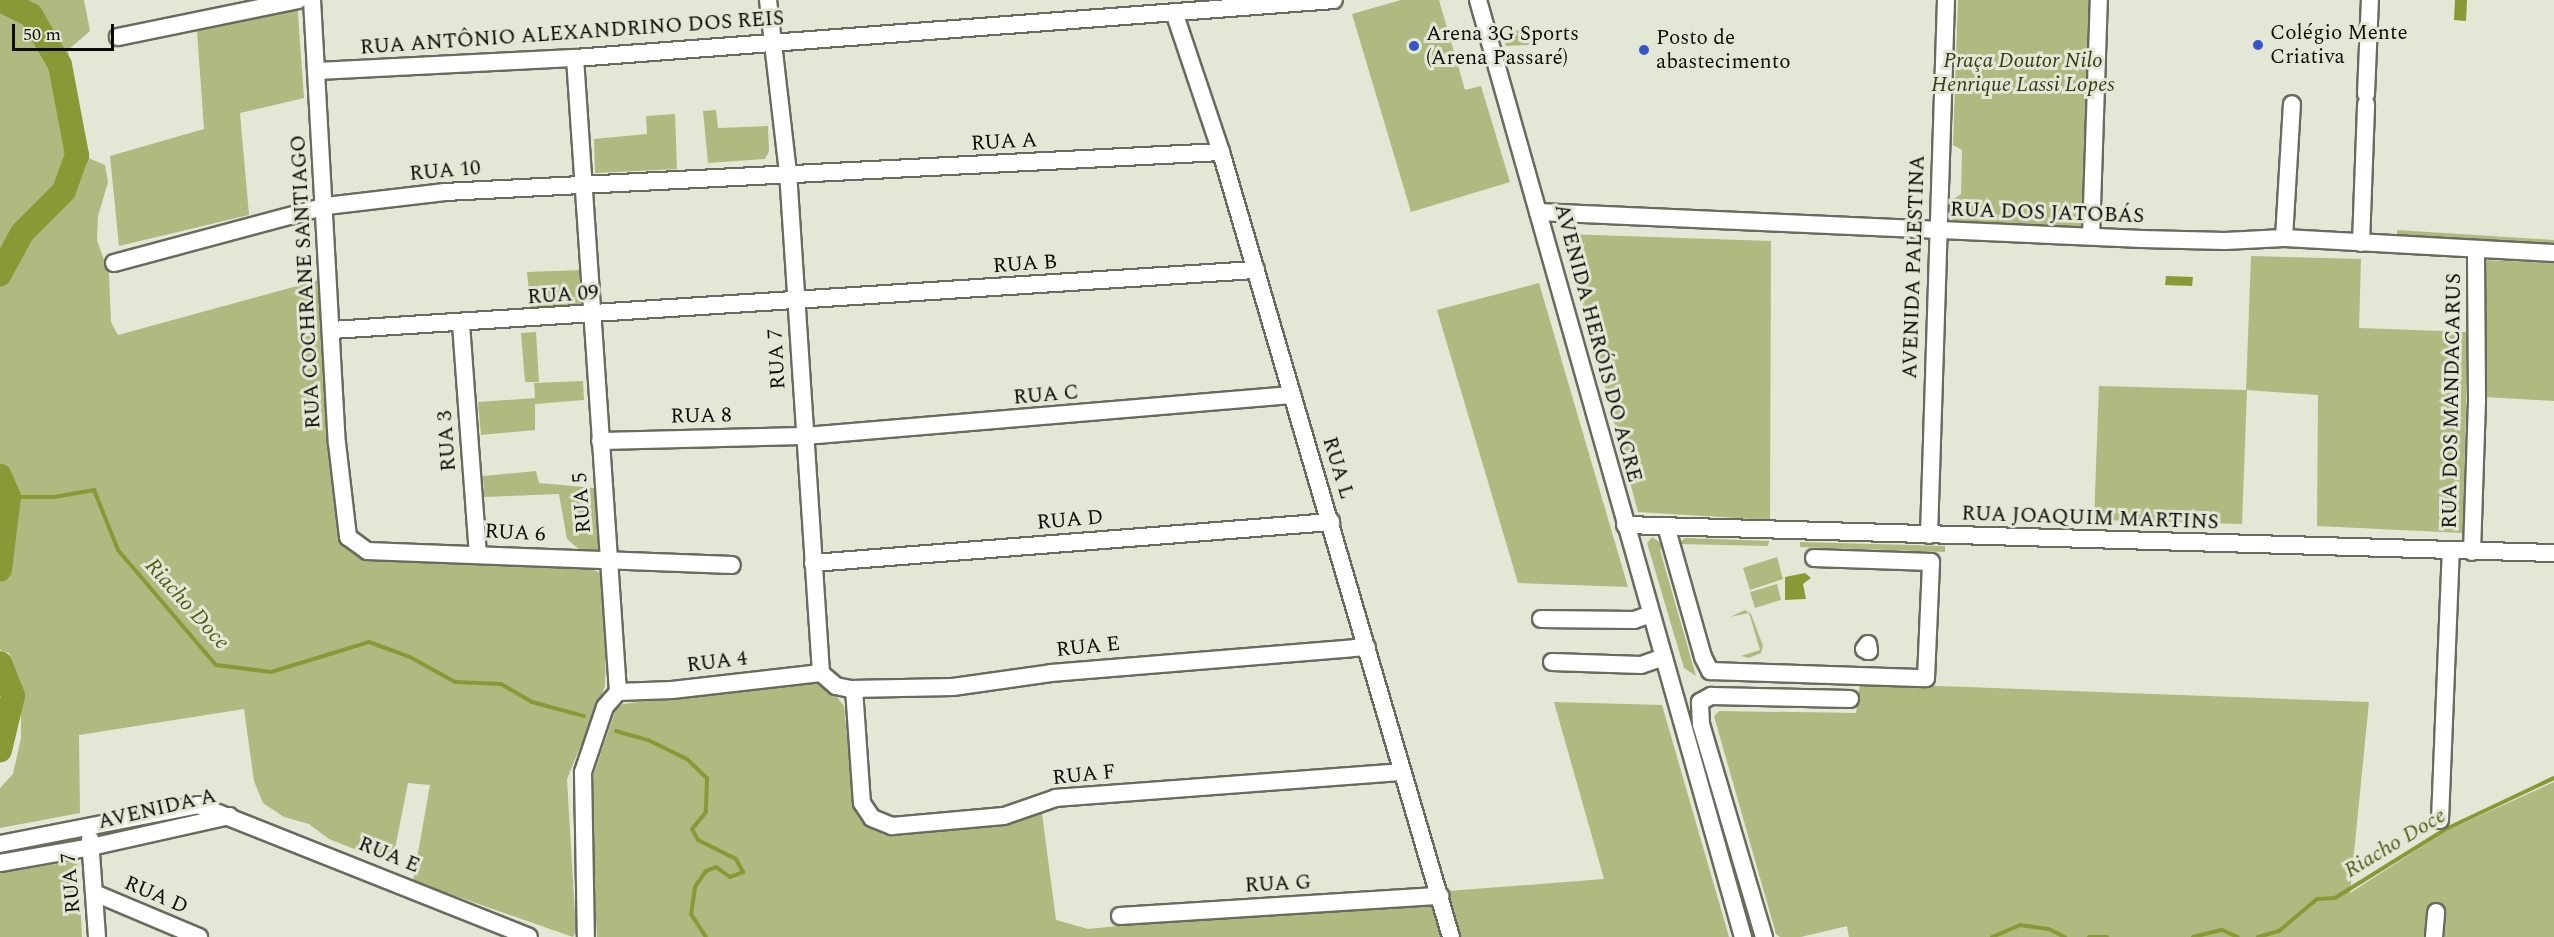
<!DOCTYPE html>
<meta charset="utf-8">
<style>
body{margin:0}
#map{position:relative;width:2554px;height:937px;overflow:hidden;background:#e3e7d6;font-family:Spectral,serif}
div>[style]{position:absolute}
[style*='--x']{left:calc(var(--x)*1px);top:calc(var(--y)*1px);width:calc(var(--w)*1px);rotate:calc(var(--a)*1deg)}
.green>*{inset:0;background:#aeba7f}
.water>*{inset:0;background:#899936}
.stream>*{height:4px;margin:-2px;padding:0 2px;transform-origin:2px;border-radius:2px;background:#899936}
.river>*{height:24px;margin:-12px;padding:0 12px;transform-origin:12px;border-radius:12px;background:#899936}
.roads{filter:drop-shadow(2px 0 #686b5d) drop-shadow(-2px 0 #686b5d) drop-shadow(0 2px #686b5d) drop-shadow(0 -2px #686b5d)}
.minor>*{height:16px;margin:-8px;padding:0 8px;transform-origin:8px;border-radius:8px;background:#fff}
.dots>*{width:16px;height:16px;translate:-50% -50%;box-sizing:border-box;border:3px solid #e3e7d6;border-radius:50%}
span{translate:-50% -50%;white-space:nowrap;text-align:center;line-height:1.15;-webkit-text-stroke:6px #e3e7d6;paint-order:stroke}
.street-label{font-size:21px;color:#0b0d07}
.poi-label{font-size:21px;color:#0b0d07}
.left{translate:0 -50%;text-align:left}
.park-label{font-size:21px;color:#353c13;font-style:italic}
.water-label{font-size:22px;color:#525c16;font-style:italic}
.scale{position:absolute;left:12px;top:24px;width:102px;height:27px;box-sizing:border-box;border:3px solid #0b0d07;border-top:0;padding-left:8px;font-size:18px;line-height:21px;white-space:nowrap;color:#0b0d07;-webkit-text-stroke:4px #e3e7d6;paint-order:stroke}
</style>
<div id="map">
<div class="green">
<div style="clip-path:polygon(0 0,84px 0,90px 31px,68px 50px,86px 157px,105px 165px,108px 182px,98px 216px,97px 240px,109px 274px,111px 322px,118px 335px,323px 279px,330px 446px,339px 525px,367px 557px,588px 568px,601px 573px,606px 631px,605px 686px,567px 779px,576px 932px,573px 937px,413px 881px,430px 785px,408px 783px,392px 864px,329px 839px,309px 824px,284px 817px,263px 803px,254px 781px,244px 709px,79px 735px,80px 813px,0 828px,0 788px,13px 774px,21px 738px,21px 697px,9px 653px,0 650px)"></div>
<div style="clip-path:polygon(297px 0,304px 98px,240px 113px,249px 215px,119px 246px,110px 156px,204px 129px,197px 31px)"></div>
<div style="clip-path:polygon(1401px 0,1439px 0,1465px 90px,1481px 86px,1510px 182px,1411px 212px,1352px 14px)"></div>
<div style="clip-path:polygon(1958px 0,2093px 0,2084px 221px,2079px 228px,1957px 224px,1951px 218px,1951px 201px,1961px 194px,1962px 150px,1953px 145px)"></div>
<div style="clip-path:polygon(1522px 30px,1527px 43px,1544px 40px,1528px 45px,1506px 46px,1502px 31px)"></div>
<div style="clip-path:polygon(716px 110px,718px 128px,768px 126px,769px 151px,765px 159px,708px 163px,703px 111px)"></div>
<div style="clip-path:polygon(675px 114px,677px 169px,595px 173px,594px 139px,647px 134px,646px 116px)"></div>
<div style="clip-path:polygon(2397px 230px,2554px 240px,2554px 245px,2397px 235px)"></div>
<div style="clip-path:polygon(1564px 234px,1771px 241px,1770px 520px,1638px 512px)"></div>
<div style="clip-path:polygon(2251px 256px,2361px 259px,2359px 328px,2468px 332px,2463px 533px,2317px 526px,2318px 395px,2247px 390px,2242px 524px,2094px 520px,2099px 386px,2246px 390px)"></div>
<div style="clip-path:polygon(2483px 260px,2554px 263px,2554px 401px,2483px 397px)"></div>
<div style="clip-path:polygon(582px 270px,581px 308px,531px 312px,527px 272px)"></div>
<div style="clip-path:polygon(1539px 283px,1628px 587px,1518px 583px,1437px 310px)"></div>
<div style="clip-path:polygon(536px 332px,539px 382px,525px 382px,521px 333px)"></div>
<div style="clip-path:polygon(583px 381px,584px 400px,535px 404px,535px 430px,481px 435px,478px 402px,535px 398px,534px 383px)"></div>
<div style="clip-path:polygon(536px 471px,539px 483px,595px 488px,600px 538px,597px 554px,582px 552px,567px 539px,559px 494px,484px 497px,483px 476px)"></div>
<div style="clip-path:polygon(1652px 537px,1664px 545px,1660px 550px,1696px 676px,1684px 668px,1647px 543px)"></div>
<div style="clip-path:polygon(1685px 538px,1769px 541px,1768px 546px,1678px 544px)"></div>
<div style="clip-path:polygon(1800px 542px,1945px 546px,1945px 552px,1800px 547px)"></div>
<div style="clip-path:polygon(1777px 557px,1783px 579px,1750px 590px,1743px 568px)"></div>
<div style="clip-path:polygon(1777px 584px,1781px 600px,1755px 608px,1750px 592px)"></div>
<div style="clip-path:polygon(1745px 610px,1751px 614px,1763px 646px,1761px 653px,1749px 658px,1741px 656px,1760px 650px,1749px 613px,1730px 617px)"></div>
<div style="clip-path:polygon(816px 682px,831px 690px,844px 706px,854px 809px,867px 827px,1007px 817px,1041px 806px,1056px 920px,1088px 929px,1435px 894px,1449px 937px,597px 937px,589px 788px,616px 709px,623px 704px,705px 693px)"></div>
<div style="clip-path:polygon(1860px 683px,2369px 702px,2350px 893px,2446px 831px,2554px 782px,2554px 937px,1849px 937px,1847px 926px,1801px 937px,1780px 937px,1776px 934px,1714px 716px,1719px 711px,1856px 713px)"></div>
<div style="clip-path:polygon(1554px 702px,1662px 705px,1729px 937px,1461px 937px,1448px 891px,1604px 879px)"></div>
<div style="clip-path:polygon(78px 861px,82px 937px,0 937px,0 872px)"></div>
</div>
<div class="water">
<div style="clip-path:polygon(2455px 0,2467px 0,2466px 21px,2454px 20px)"></div>
<div style="clip-path:polygon(2166px 276px,2193px 277px,2192px 286px,2165px 285px)"></div>
<div style="clip-path:polygon(1805px 573px,1811px 578px,1803px 584px,1806px 599px,1785px 600px,1785px 577px)"></div>
</div>
<div class="stream">
<div style="--x:9;--y:497;--w:45;--a:0"></div>
<div style="--x:54;--y:497;--w:41;--a:-9.9"></div>
<div style="--x:94;--y:490;--w:65;--a:68.2"></div>
<div style="--x:118;--y:550;--w:151;--a:49.6"></div>
<div style="--x:216;--y:665;--w:55;--a:7.3"></div>
<div style="--x:271;--y:672;--w:102;--a:-17"></div>
<div style="--x:369;--y:642;--w:44;--a:20.1"></div>
<div style="--x:410;--y:657;--w:51;--a:29.1"></div>
<div style="--x:455;--y:682;--w:46;--a:2.5"></div>
<div style="--x:501;--y:684;--w:36;--a:30"></div>
<div style="--x:532;--y:702;--w:54;--a:15.1"></div>
<div style="--x:616;--y:731;--w:33;--a:16"></div>
<div style="--x:648;--y:740;--w:43;--a:26"></div>
<div style="--x:687;--y:759;--w:28;--a:44"></div>
<div style="--x:707;--y:778;--w:34;--a:92"></div>
<div style="--x:706;--y:812;--w:22;--a:129"></div>
<div style="--x:692;--y:829;--w:13;--a:61"></div>
<div style="--x:698;--y:840;--w:42;--a:26.6"></div>
<div style="--x:736;--y:859;--w:15;--a:62"></div>
<div style="--x:743;--y:872;--w:14;--a:159"></div>
<div style="--x:730;--y:877;--w:17;--a:-144"></div>
<div style="--x:716;--y:867;--w:11;--a:158"></div>
<div style="--x:706;--y:871;--w:19;--a:125"></div>
<div style="--x:695;--y:887;--w:27;--a:98"></div>
<div style="--x:691;--y:914;--w:27;--a:57"></div>
<div style="--x:1992;--y:937;--w:30;--a:-23"></div>
<div style="--x:2020;--y:925;--w:29;--a:8"></div>
<div style="--x:2049;--y:929;--w:18;--a:27"></div>
<div style="--x:2089;--y:937;--w:18;--a:0"></div>
<div style="--x:2193;--y:937;--w:30;--a:-14"></div>
<div style="--x:2222;--y:930;--w:17;--a:24"></div>
<div style="--x:2258;--y:937;--w:22;--a:-16"></div>
<div style="--x:2279;--y:931;--w:50;--a:-40.1"></div>
<div style="--x:2317;--y:899;--w:18;--a:-3"></div>
<div style="--x:2335;--y:898;--w:131;--a:-31.9"></div>
<div style="--x:2446;--y:829;--w:119;--a:-25.3"></div>
</div>
<div class="river">
<div style="--x:0;--y:0;--w:34;--a:26"></div>
<div style="--x:31;--y:15;--w:58;--a:59.9"></div>
<div style="--x:60;--y:65;--w:92;--a:79.3"></div>
<div style="--x:77;--y:155;--w:38;--a:110"></div>
<div style="--x:64;--y:191;--w:59;--a:135"></div>
<div style="--x:22;--y:233;--w:47;--a:118.2"></div>
<div style="--x:0;--y:476;--w:23;--a:67"></div>
<div style="--x:9;--y:497;--w:73;--a:97.1"></div>
<div style="--x:0;--y:663;--w:35;--a:68"></div>
<div style="--x:13;--y:696;--w:56;--a:103.5"></div>
</div>
<div class="roads">
<div class="minor">
<div style="--x:312;--y:0;--w:444;--a:86.8"></div>
<div style="--x:337;--y:443;--w:95;--a:83.3"></div>
<div style="--x:348;--y:537;--w:24;--a:36"></div>
<div style="--x:367;--y:551;--w:365;--a:2.2"></div>
<div style="--x:768;--y:0;--w:173;--a:83.4"></div>
<div style="--x:788;--y:172;--w:502;--a:86.23"></div>
<div style="--x:1478;--y:0;--w:974;--a:74.21"></div>
<div style="--x:1175;--y:15;--w:145;--a:71.4"></div>
<div style="--x:1221;--y:152;--w:818;--a:73.67"></div>
<div style="--x:118;--y:37;--w:184;--a:-11.6"></div>
<div style="--x:575;--y:58;--w:635;--a:86.12"></div>
<div style="--x:618;--y:692;--w:20;--a:131"></div>
<div style="--x:605;--y:707;--w:69;--a:108.7"></div>
<div style="--x:583;--y:772;--w:165;--a:89"></div>
<div style="--x:316;--y:71;--w:259;--a:-2.9"></div>
<div style="--x:575;--y:58;--w:761;--a:-4.37"></div>
<div style="--x:2366;--y:94;--w:94;--a:-87.6"></div>
<div style="--x:1538;--y:212;--w:605;--a:2.56"></div>
<div style="--x:2142;--y:239;--w:83;--a:1.4"></div>
<div style="--x:2225;--y:241;--w:59;--a:-2.9"></div>
<div style="--x:2284;--y:238;--w:270;--a:3.2"></div>
<div style="--x:2091;--y:236;--w:236;--a:-88.1"></div>
<div style="--x:2284;--y:238;--w:134;--a:-86.6"></div>
<div style="--x:2361;--y:243;--w:139;--a:-87.9"></div>
<div style="--x:114;--y:263;--w:220;--a:-15"></div>
<div style="--x:326;--y:206;--w:120;--a:-6.7"></div>
<div style="--x:445;--y:192;--w:777;--a:-2.95"></div>
<div style="--x:461;--y:324;--w:230;--a:85.8"></div>
<div style="--x:332;--y:330;--w:926;--a:-3.72"></div>
<div style="--x:600;--y:441;--w:204;--a:-1.4"></div>
<div style="--x:804;--y:436;--w:490;--a:-4.8"></div>
<div style="--x:1625;--y:525;--w:929;--a:1.73"></div>
<div style="--x:1666;--y:526;--w:136;--a:74.2"></div>
<div style="--x:1703;--y:657;--w:16;--a:63"></div>
<div style="--x:1710;--y:671;--w:216;--a:1.9"></div>
<div style="--x:1926;--y:678;--w:116;--a:-87.5"></div>
<div style="--x:1931;--y:562;--w:117;--a:-178"></div>
<div style="--x:1929;--y:535;--w:535;--a:-88.18"></div>
<div style="--x:2472;--y:552;--w:153;--a:-88.1"></div>
<div style="--x:2477;--y:399;--w:148;--a:-90.4"></div>
<div style="--x:813;--y:563;--w:520;--a:-4.53"></div>
<div style="--x:1541;--y:619;--w:93;--a:0.6"></div>
<div style="--x:1634;--y:620;--w:18;--a:-19"></div>
<div style="--x:1868;--y:644;--w:7;--a:82"></div>
<div style="--x:1869;--y:651;--w:1;--a:180"></div>
<div style="--x:1868;--y:651;--w:4;--a:-153"></div>
<div style="--x:1864;--y:649;--w:6;--a:-51"></div>
<div style="--x:1552;--y:662;--w:89;--a:1.9"></div>
<div style="--x:1641;--y:665;--w:24;--a:-19"></div>
<div style="--x:821;--y:673;--w:20;--a:41"></div>
<div style="--x:836;--y:686;--w:14;--a:12"></div>
<div style="--x:850;--y:689;--w:103;--a:-1.1"></div>
<div style="--x:953;--y:687;--w:99;--a:-8.1"></div>
<div style="--x:1051;--y:673;--w:317;--a:-4.7"></div>
<div style="--x:854;--y:689;--w:114;--a:86"></div>
<div style="--x:862;--y:803;--w:18;--a:56"></div>
<div style="--x:872;--y:818;--w:22;--a:22"></div>
<div style="--x:892;--y:826;--w:112;--a:-5.1"></div>
<div style="--x:1004;--y:816;--w:55;--a:-19.1"></div>
<div style="--x:1056;--y:798;--w:347;--a:-4.3"></div>
<div style="--x:618;--y:692;--w:54;--a:-2.1"></div>
<div style="--x:672;--y:690;--w:150;--a:-6.5"></div>
<div style="--x:2440;--y:820;--w:269;--a:-87.7"></div>
<div style="--x:90;--y:839;--w:98;--a:85.9"></div>
<div style="--x:0;--y:844;--w:202;--a:-11.1"></div>
<div style="--x:198;--y:805;--w:356;--a:21.7"></div>
<div style="--x:0;--y:863;--w:92;--a:-10"></div>
<div style="--x:91;--y:847;--w:142;--a:-12.6"></div>
<div style="--x:97;--y:894;--w:111;--a:22.9"></div>
<div style="--x:1120;--y:916;--w:321;--a:-3.6"></div>
<div style="--x:1764;--y:937;--w:222;--a:-106.5"></div>
<div style="--x:1701;--y:724;--w:22;--a:-93"></div>
<div style="--x:1700;--y:702;--w:13;--a:-29"></div>
<div style="--x:1711;--y:696;--w:139;--a:1.2"></div>
<div style="--x:2434;--y:937;--w:25;--a:-85"></div>
</div>
</div>
<div class="dots">
<div style="left:2258px;top:45px;background:#3755c7"></div>
<div style="left:1414px;top:46px;background:#3755c7"></div>
<div style="left:1644px;top:50px;background:#3755c7"></div>
</div>
<div class="street-label">
<span style="left:572px;top:33px;rotate:-4deg">RUA ANTÔNIO ALEXANDRINO DOS REIS</span>
<span style="left:1004px;top:142px;rotate:-3deg">RUA A</span>
<span style="left:445px;top:171px;rotate:-5deg">RUA 10</span>
<span style="left:2047px;top:213px;rotate:2deg">RUA DOS JATOBÁS</span>
<span style="left:1025px;top:264px;rotate:-4deg">RUA B</span>
<span style="left:1914px;top:267px;rotate:-88deg">AVENIDA PALESTINA</span>
<span style="left:306px;top:282px;rotate:-93deg">RUA COCHRANE SANTIAGO</span>
<span style="left:563px;top:295px;rotate:-4deg">RUA 09</span>
<span style="left:1598px;top:343px;rotate:75deg">AVENIDA HERÓIS DO ACRE</span>
<span style="left:777px;top:359px;rotate:-93deg">RUA 7</span>
<span style="left:1046px;top:395px;rotate:-5deg">RUA C</span>
<span style="left:2452px;top:401px;rotate:-89deg">RUA DOS MANDACARUS</span>
<span style="left:701px;top:416px;rotate:-1deg">RUA 8</span>
<span style="left:447px;top:441px;rotate:-94deg">RUA 3</span>
<span style="left:1338px;top:468px;rotate:73deg">RUA L</span>
<span style="left:582px;top:503px;rotate:-94deg">RUA 5</span>
<span style="left:2090px;top:518px;rotate:2deg">RUA JOAQUIM MARTINS</span>
<span style="left:1070px;top:520px;rotate:-5deg">RUA D</span>
<span style="left:515px;top:533px;rotate:3deg">RUA 6</span>
<span style="left:1088px;top:647px;rotate:-6deg">RUA E</span>
<span style="left:717px;top:662px;rotate:-7deg">RUA 4</span>
<span style="left:1084px;top:775px;rotate:-6deg">RUA F</span>
<span style="left:157px;top:809px;rotate:-13deg">AVENIDA A</span>
<span style="left:389px;top:855px;rotate:22deg">RUA E</span>
<span style="left:71px;top:883px;rotate:-95deg">RUA 7</span>
<span style="left:1278px;top:884px;rotate:-3deg">RUA G</span>
<span style="left:156px;top:895px;rotate:23deg">RUA D</span>
</div>
<div class="poi-label">
<span class="left" style="left:2270px;top:45px">Colégio Mente<br>Criativa</span>
<span class="left" style="left:1426px;top:46px">Arena 3G Sports<br>(Arena Passaré)</span>
<span class="left" style="left:1656px;top:50px">Posto de<br>abastecimento</span>
</div>
<div class="park-label">
<span style="left:2023px;top:73px">Praça Doutor Nilo<br>Henrique Lassi Lopes</span>
</div>
<div class="water-label">
<span style="left:187px;top:604px;rotate:48deg">Riacho Doce</span>
<span style="left:2395px;top:843px;rotate:-31deg">Riacho Doce</span>
</div>
<div class="scale">50 m</div>
</div>
